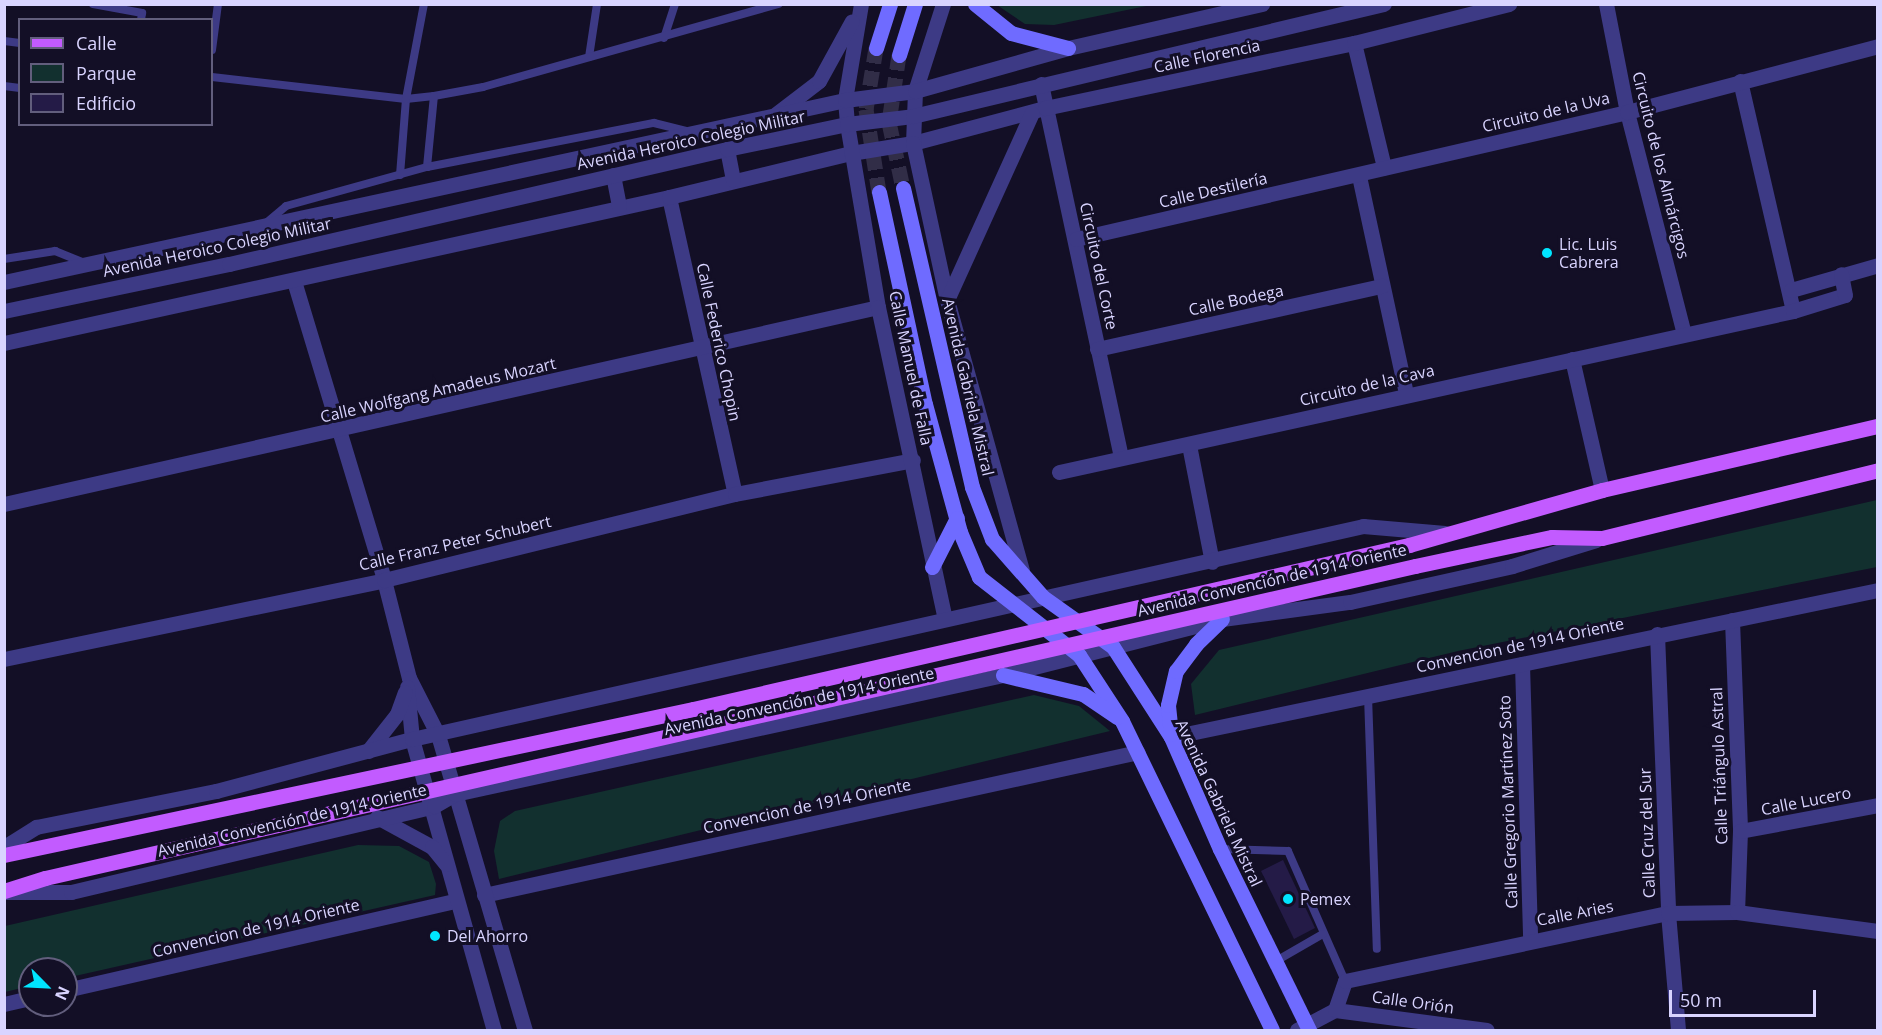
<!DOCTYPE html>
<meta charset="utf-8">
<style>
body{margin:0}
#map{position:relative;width:1882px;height:1035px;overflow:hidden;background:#130f26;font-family:"Open Sans",sans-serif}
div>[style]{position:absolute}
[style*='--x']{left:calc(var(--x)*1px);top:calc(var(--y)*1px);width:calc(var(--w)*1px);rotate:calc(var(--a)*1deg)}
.green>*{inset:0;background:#12302f}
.building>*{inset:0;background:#241b47}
.secondary-tunnel>*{height:15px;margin-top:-7.5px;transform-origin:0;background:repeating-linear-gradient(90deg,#312d47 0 15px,transparent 0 23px)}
.service>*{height:8px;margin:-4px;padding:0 4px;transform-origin:4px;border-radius:4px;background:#3d3a85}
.minor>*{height:15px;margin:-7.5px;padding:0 7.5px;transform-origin:7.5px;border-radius:7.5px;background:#3d3a85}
.tertiary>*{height:15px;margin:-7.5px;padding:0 7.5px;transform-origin:7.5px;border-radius:7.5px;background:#3d3a85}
.secondary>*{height:15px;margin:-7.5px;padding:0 7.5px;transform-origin:7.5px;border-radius:7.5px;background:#6f6bff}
.primary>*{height:15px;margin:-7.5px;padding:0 7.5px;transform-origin:7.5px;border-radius:7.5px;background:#c25bff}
.dots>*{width:16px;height:16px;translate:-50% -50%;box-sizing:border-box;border:3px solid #130f26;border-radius:50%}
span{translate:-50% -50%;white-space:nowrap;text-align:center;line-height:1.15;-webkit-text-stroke:6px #130f26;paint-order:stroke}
.street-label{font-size:16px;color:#d9d4ff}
.poi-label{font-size:16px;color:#d9d4ff}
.left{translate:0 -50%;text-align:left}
.frame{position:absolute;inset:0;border:6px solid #d9d4ff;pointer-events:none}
.legend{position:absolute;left:18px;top:18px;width:195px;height:108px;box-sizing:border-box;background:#130f26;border:2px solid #625e7d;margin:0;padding:8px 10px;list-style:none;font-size:18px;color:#d9d4ff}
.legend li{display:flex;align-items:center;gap:12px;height:30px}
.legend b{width:30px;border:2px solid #625e7d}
.north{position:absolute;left:18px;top:957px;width:60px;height:60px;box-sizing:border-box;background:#130f26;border:2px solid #625e7d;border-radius:50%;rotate:114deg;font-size:16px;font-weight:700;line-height:24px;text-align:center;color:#d9d4ff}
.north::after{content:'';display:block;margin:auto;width:21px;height:27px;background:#00e5ff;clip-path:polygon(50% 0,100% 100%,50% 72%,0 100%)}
.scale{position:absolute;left:1669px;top:990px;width:147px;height:27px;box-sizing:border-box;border:3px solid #d9d4ff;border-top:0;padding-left:8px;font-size:18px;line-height:21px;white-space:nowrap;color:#d9d4ff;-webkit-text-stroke:4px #130f26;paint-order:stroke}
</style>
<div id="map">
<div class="green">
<div style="clip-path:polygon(997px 5px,1151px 5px,1054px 25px,1025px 24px)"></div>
<div style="clip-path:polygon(1877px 500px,1877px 567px,1458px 651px,1195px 715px,1191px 684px,1219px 650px)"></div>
<div style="clip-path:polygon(1034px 695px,1079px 706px,1110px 731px,499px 879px,494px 851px,500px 821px,515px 811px)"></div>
<div style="clip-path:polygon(358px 845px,399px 846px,429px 862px,436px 884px,435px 895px,66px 978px,66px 969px,30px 969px,30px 986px,5px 992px,5px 926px)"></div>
</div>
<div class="building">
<div style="clip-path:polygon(1283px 860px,1315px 928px,1294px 939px,1261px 871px)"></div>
</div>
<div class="secondary-tunnel">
<div style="--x:876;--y:48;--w:62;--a:99.3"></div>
<div style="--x:866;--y:109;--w:84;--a:81.1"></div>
<div style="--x:899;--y:55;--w:68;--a:98.5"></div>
<div style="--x:889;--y:122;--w:67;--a:78"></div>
</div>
<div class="service">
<div style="--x:93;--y:4;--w:50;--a:10.4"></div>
<div style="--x:142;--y:13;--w:7;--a:98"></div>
<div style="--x:664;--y:38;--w:36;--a:-72"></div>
<div style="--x:4;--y:41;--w:16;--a:7"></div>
<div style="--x:212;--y:50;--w:46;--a:-82.6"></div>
<div style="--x:589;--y:57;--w:54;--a:-81.4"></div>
<div style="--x:212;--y:77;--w:195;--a:6.5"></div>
<div style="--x:406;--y:99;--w:28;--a:-6"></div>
<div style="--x:434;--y:96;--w:50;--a:-10.4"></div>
<div style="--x:483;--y:87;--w:307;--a:-15.7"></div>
<div style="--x:4;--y:86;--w:16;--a:7"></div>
<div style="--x:427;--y:167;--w:71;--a:-84.4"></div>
<div style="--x:400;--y:175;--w:76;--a:-85.5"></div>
<div style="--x:406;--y:99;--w:97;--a:-79.3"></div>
<div style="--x:266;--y:223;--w:26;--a:-40"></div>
<div style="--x:286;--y:206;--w:146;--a:-15.5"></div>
<div style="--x:427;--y:167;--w:231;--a:-11"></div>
<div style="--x:654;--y:123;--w:34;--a:14"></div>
<div style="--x:4;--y:259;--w:52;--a:-8.9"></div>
<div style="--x:55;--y:251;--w:32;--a:22"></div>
<div style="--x:1368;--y:696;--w:253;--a:88"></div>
<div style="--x:1220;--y:849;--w:68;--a:1.7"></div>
<div style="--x:1288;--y:851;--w:142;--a:66.3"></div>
<div style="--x:1276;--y:961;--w:54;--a:-29.9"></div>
</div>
<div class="minor">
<div style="--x:1606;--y:4;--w:110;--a:79"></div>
<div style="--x:1627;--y:112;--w:229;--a:75.6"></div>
<div style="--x:1354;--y:43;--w:128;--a:76.4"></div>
<div style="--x:1740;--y:81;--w:236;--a:77"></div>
<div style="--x:1041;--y:84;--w:381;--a:77.9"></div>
<div style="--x:1359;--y:176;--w:222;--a:77.8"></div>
<div style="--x:669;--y:197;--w:304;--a:77.5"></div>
<div style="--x:1076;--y:239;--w:565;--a:-12.98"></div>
<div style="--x:1627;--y:112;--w:260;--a:-14.7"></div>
<div style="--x:294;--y:281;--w:312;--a:73.2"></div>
<div style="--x:384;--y:580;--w:101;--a:75.7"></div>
<div style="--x:409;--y:678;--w:64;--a:63"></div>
<div style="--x:1791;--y:290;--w:91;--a:-16"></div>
<div style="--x:4;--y:343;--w:681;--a:-12.38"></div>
<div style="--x:669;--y:197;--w:187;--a:-13.6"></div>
<div style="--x:851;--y:153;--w:63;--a:-9.2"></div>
<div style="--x:913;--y:143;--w:137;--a:-14.9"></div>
<div style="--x:1045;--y:108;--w:316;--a:-11.9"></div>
<div style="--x:1354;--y:43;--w:160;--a:-14.1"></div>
<div style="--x:1097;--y:349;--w:292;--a:-12.5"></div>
<div style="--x:1572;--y:359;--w:134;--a:77.1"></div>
<div style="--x:1189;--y:445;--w:119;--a:78.9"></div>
<div style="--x:1059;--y:472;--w:751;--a:-12.37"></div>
<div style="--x:1793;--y:311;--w:54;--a:-17.1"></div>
<div style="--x:1845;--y:295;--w:21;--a:-101"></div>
<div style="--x:4;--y:504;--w:896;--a:-12.7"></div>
<div style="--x:1732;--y:620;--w:211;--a:87.8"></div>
<div style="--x:1740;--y:831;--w:81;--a:92.1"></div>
<div style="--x:1657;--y:634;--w:279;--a:87.7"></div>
<div style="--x:1668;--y:913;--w:117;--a:85.1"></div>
<div style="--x:4;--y:659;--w:388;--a:-11.7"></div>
<div style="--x:384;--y:580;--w:361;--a:-13.8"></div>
<div style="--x:735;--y:494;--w:181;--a:-10.8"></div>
<div style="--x:1522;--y:664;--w:276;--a:88.3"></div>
<div style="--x:407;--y:687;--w:52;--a:84.5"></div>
<div style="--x:1740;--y:831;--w:140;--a:-10.7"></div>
<div style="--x:484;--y:895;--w:669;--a:-12.33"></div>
<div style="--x:66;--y:990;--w:399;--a:-12.9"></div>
<div style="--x:4;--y:1004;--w:27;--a:-13"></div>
<div style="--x:1335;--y:1010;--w:153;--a:7.5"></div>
<div style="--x:1297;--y:1030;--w:43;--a:-27.8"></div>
<div style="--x:1335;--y:1010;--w:31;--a:-71"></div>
<div style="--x:1345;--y:981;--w:330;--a:-11.9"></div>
<div style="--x:1668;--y:913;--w:69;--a:-0.8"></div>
<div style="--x:1737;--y:912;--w:142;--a:7.7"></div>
</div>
<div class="tertiary">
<div style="--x:861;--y:4;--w:97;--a:99.5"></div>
<div style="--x:845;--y:100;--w:24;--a:85"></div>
<div style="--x:847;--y:124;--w:186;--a:80.4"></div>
<div style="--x:878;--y:307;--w:319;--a:77.9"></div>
<div style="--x:943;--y:4;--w:91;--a:107.8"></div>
<div style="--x:915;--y:91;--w:52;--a:92.2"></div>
<div style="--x:913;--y:143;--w:161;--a:77.8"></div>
<div style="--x:947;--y:300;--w:280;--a:74.5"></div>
<div style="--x:776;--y:114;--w:54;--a:-37.5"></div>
<div style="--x:819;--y:81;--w:68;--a:-61.2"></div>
<div style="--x:727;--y:149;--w:31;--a:79"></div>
<div style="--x:613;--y:175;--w:32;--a:79"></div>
<div style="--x:4;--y:282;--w:860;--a:-12.21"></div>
<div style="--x:845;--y:100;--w:71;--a:-7.3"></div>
<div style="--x:915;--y:91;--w:159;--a:-15.7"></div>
<div style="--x:1068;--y:48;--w:199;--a:-12.8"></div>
<div style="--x:947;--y:300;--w:205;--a:-65.6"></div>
<div style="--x:4;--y:311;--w:230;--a:-11.8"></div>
<div style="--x:229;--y:264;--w:511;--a:-13"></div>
<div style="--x:727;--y:149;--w:123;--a:-11.8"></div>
<div style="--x:847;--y:124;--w:66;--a:-6.9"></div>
<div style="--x:913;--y:116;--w:484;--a:-13.4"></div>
<div style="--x:438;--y:735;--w:308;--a:73.6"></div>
<div style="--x:1171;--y:737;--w:722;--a:-11.75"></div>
<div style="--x:412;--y:739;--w:302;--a:74.3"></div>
<div style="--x:368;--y:751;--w:47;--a:-51.9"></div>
<div style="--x:397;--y:714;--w:23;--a:-70"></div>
<div style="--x:377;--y:817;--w:63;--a:28.6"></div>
<div style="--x:432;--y:847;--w:22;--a:51"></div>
<div style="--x:4;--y:847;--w:38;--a:-32"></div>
<div style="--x:36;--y:827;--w:184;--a:-11.3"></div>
<div style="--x:216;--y:791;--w:203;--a:-14.9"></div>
<div style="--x:412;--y:739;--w:975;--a:-12.62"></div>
<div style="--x:1363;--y:526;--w:82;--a:4.9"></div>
<div style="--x:6;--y:892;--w:65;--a:0"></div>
<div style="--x:71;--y:892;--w:373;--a:-13.3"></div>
<div style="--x:434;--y:806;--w:24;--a:-30"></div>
<div style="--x:455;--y:794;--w:561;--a:-12.25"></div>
<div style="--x:1003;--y:675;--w:226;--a:-14.3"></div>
<div style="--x:1222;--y:619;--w:129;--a:-7.6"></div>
<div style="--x:1350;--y:602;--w:166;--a:-12.5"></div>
<div style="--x:1512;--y:566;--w:88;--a:-17.2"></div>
</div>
<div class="secondary">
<div style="--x:975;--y:4;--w:46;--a:38.9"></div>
<div style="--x:1011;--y:33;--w:59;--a:14.7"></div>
<div style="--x:876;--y:48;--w:46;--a:-72.3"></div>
<div style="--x:899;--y:55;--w:53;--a:-72.6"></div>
<div style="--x:903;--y:188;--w:307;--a:77"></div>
<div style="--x:972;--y:487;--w:56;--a:69"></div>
<div style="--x:992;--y:539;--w:77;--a:48.7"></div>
<div style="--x:1043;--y:597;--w:86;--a:35.5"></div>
<div style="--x:1113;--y:647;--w:107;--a:57.2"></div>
<div style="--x:1171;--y:737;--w:122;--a:66.4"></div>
<div style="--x:1220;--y:849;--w:202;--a:63.8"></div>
<div style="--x:879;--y:192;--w:217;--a:77.8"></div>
<div style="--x:925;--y:404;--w:133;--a:74.7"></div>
<div style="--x:960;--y:532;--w:49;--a:67.1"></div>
<div style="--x:979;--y:577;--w:127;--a:38"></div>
<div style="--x:1079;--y:655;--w:79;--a:56.9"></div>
<div style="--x:1122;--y:721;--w:343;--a:64.1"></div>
<div style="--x:932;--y:567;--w:55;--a:-63"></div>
<div style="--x:1003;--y:675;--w:82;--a:13.4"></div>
<div style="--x:1083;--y:694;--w:41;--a:34.1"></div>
<div style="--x:1171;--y:734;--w:29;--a:-96"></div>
<div style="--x:1168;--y:705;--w:35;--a:-77"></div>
<div style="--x:1176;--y:671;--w:34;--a:-53"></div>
<div style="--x:1196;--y:644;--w:36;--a:-44"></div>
</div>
<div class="primary">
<div style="--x:4;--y:855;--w:704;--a:-11.96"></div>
<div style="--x:693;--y:709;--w:735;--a:-12.9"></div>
<div style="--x:1409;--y:545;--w:201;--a:-15.9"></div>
<div style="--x:1602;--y:490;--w:283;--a:-13.1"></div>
<div style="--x:4;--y:891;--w:43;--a:-17.6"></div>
<div style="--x:45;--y:878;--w:1405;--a:-12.83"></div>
<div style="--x:1415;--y:566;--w:140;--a:-12"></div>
<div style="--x:1552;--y:537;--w:50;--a:1.1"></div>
<div style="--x:1602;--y:538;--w:284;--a:-13.8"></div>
</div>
<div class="dots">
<div style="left:1547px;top:253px;background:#00e5ff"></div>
<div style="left:1288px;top:899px;background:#00e5ff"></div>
<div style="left:435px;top:936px;background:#00e5ff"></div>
</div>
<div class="street-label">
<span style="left:1207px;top:56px;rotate:-12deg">Calle Florencia</span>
<span style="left:1546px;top:112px;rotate:-13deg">Circuito de la Uva</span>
<span style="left:691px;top:140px;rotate:-12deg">Avenida Heroico Colegio Militar</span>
<span style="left:1661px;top:165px;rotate:76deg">Circuito de los Almárcigos</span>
<span style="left:1213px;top:190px;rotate:-13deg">Calle Destilería</span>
<span style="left:217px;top:247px;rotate:-12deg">Avenida Heroico Colegio Militar</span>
<span style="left:1099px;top:266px;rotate:78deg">Circuito del Corte</span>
<span style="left:1236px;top:300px;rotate:-12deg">Calle Bodega</span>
<span style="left:719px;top:342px;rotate:78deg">Calle Federico Chopin</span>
<span style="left:911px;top:368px;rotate:78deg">Calle Manuel de Falla</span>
<span style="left:1367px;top:385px;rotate:-13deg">Circuito de la Cava</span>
<span style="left:968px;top:387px;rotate:77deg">Avenida Gabriela Mistral</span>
<span style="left:438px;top:390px;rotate:-13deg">Calle Wolfgang Amadeus Mozart</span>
<span style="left:455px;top:543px;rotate:-13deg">Calle Franz Peter Schubert</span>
<span style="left:1272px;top:580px;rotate:-13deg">Avenida Convención de 1914 Oriente</span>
<span style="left:1520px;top:645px;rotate:-12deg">Convencion de 1914 Oriente</span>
<span style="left:799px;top:701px;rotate:-12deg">Avenida Convención de 1914 Oriente</span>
<span style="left:1719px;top:766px;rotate:-92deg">Calle Triángulo Astral</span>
<span style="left:1806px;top:801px;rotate:-11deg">Calle Lucero</span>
<span style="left:1508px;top:802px;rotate:-92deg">Calle Gregorio Martínez Soto</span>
<span style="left:1219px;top:803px;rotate:65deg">Avenida Gabriela Mistral</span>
<span style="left:807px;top:806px;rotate:-12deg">Convencion de 1914 Oriente</span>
<span style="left:292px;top:820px;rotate:-13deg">Avenida Convención de 1914 Oriente</span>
<span style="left:1647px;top:833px;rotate:-92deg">Calle Cruz del Sur</span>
<span style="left:1575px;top:913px;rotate:-11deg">Calle Aries</span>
<span style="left:256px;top:928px;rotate:-13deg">Convencion de 1914 Oriente</span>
<span style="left:1413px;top:1002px;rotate:8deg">Calle Orión</span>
</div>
<div class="poi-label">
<span class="left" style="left:1559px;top:253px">Lic. Luis<br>Cabrera</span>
<span class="left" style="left:1300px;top:899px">Pemex</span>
<span class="left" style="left:447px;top:936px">Del Ahorro</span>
</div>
<div class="frame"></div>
<ul class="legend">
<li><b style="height:8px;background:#c25bff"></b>Calle</li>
<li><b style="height:16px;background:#12302f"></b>Parque</li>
<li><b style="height:16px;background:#241b47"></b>Edificio</li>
</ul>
<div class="north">N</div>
<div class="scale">50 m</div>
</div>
